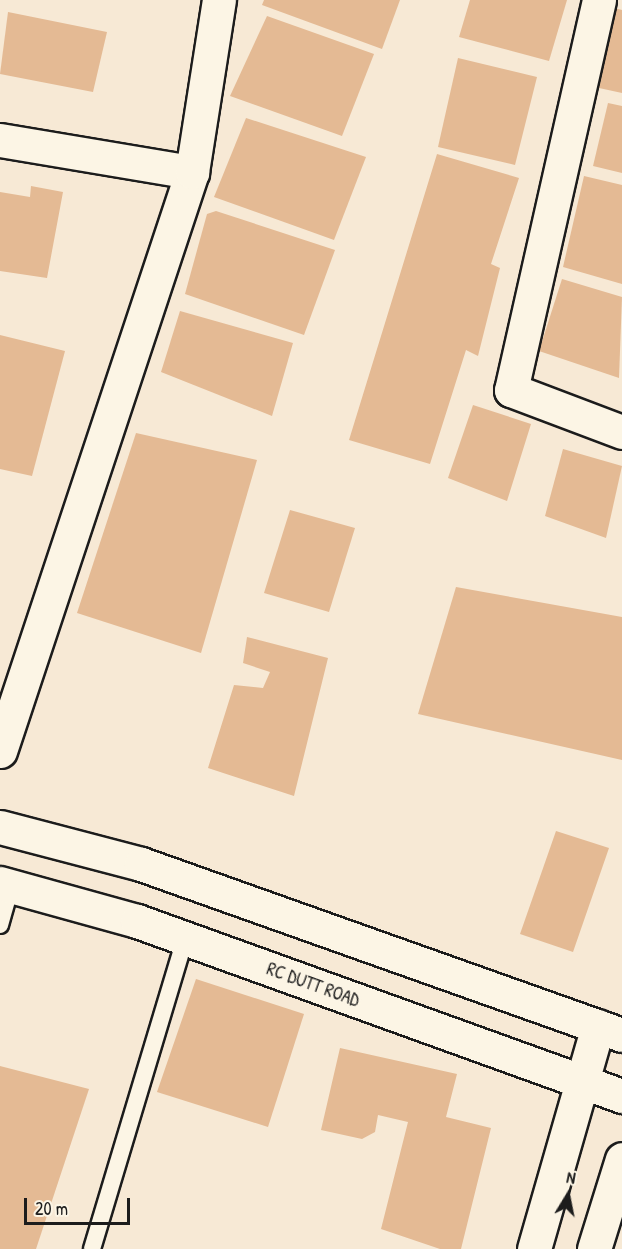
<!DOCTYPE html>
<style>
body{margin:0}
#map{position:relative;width:622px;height:1249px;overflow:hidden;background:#f7e9d5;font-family:"Patrick Hand",sans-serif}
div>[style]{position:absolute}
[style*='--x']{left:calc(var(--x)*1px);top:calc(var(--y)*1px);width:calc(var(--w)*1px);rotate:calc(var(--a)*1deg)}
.building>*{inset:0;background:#e4ba94}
.roads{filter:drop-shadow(2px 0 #1c1c1c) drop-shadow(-2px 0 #1c1c1c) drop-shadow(0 2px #1c1c1c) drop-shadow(0 -2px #1c1c1c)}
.service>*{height:16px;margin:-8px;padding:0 8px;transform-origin:8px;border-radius:8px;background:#fcf5e5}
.minor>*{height:33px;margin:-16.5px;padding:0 16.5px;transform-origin:16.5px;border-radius:16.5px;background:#fcf5e5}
.secondary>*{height:33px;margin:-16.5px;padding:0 16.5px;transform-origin:16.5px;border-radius:16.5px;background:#fcf5e5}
span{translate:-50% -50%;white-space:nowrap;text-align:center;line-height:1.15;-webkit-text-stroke:4.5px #fcf5e5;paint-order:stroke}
.street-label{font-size:18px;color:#1c1c1c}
.north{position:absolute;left:538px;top:1165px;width:60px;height:60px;-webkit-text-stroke:4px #fcf5e5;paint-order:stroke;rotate:10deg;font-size:16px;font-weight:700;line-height:24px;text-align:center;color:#1c1c1c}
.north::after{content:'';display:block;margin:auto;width:21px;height:27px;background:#1c1c1c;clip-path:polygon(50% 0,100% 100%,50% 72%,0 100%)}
.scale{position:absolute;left:24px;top:1198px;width:106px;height:27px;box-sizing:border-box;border:3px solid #1c1c1c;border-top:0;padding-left:8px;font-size:18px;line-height:21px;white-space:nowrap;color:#1c1c1c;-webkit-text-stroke:4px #fcf5e5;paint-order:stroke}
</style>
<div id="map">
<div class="building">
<div style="clip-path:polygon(264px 0,400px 0,382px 49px,262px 5px)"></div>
<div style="clip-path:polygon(470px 0,567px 0,549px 61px,459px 37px)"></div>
<div style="clip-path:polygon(614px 8px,622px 10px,622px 93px,599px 88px)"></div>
<div style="clip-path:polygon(8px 12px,107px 32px,93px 92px,0 74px)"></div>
<div style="clip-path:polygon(267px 16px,374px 54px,342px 136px,230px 96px)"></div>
<div style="clip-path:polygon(458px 58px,537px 77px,515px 165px,438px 147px)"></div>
<div style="clip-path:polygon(608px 103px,622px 106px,622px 173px,593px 166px)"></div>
<div style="clip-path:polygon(246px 118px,366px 157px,334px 240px,214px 197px)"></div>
<div style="clip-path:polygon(437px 154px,519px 178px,491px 264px,500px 268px,478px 356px,466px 350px,430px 464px,349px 440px)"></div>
<div style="clip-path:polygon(584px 176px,622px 185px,622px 284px,563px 267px)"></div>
<div style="clip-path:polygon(31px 186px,63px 192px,47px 278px,0 271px,0 192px,30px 197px)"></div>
<div style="clip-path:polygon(216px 211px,335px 250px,304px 335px,185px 294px,207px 214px)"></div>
<div style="clip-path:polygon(562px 279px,622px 297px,619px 378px,539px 351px)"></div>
<div style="clip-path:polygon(180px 311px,293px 343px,272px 416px,161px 372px)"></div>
<div style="clip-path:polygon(0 335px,65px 351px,32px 476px,0 469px)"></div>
<div style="clip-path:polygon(473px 405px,531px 424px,507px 501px,448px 478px)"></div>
<div style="clip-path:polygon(136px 433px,257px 460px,201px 653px,77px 613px)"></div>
<div style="clip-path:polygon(563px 449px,622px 466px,606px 538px,545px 516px)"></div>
<div style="clip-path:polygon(290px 510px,355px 528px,329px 612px,264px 593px)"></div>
<div style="clip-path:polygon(456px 587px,622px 617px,622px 760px,418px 714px)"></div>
<div style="clip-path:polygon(247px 637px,328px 658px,294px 796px,208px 768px,234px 685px,263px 688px,270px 672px,243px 663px)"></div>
<div style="clip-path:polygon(556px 831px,609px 848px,573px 952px,520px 934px)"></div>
<div style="clip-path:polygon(196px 979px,304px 1014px,268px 1127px,157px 1092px)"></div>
<div style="clip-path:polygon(340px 1048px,457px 1074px,446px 1117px,491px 1128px,461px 1249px,440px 1249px,381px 1229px,408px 1122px,378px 1115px,375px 1132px,362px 1139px,321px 1130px)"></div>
<div style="clip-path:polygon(0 1066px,89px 1089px,36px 1249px,0 1249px)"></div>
</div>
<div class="roads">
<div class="service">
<div style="--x:0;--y:925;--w:41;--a:-74.2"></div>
<div style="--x:92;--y:1249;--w:324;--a:-73.3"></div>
</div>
<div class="minor">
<div style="--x:599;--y:0;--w:400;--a:102.7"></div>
<div style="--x:511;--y:390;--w:119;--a:20.7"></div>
<div style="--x:0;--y:140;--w:195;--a:9.5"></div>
<div style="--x:0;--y:751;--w:610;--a:-71.65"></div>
<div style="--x:192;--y:172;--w:174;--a:-81.1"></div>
</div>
<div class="secondary">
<div style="--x:0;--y:827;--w:146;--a:14.7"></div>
<div style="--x:141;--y:864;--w:510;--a:19.57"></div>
<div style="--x:0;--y:883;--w:142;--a:15.5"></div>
<div style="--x:137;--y:921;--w:516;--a:19.84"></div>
<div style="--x:534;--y:1249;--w:232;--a:-74"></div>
<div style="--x:594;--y:1249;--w:94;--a:-72.7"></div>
</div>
</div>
<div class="street-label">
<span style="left:313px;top:985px;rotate:20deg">RC DUTT ROAD</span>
</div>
<div class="north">N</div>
<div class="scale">20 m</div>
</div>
